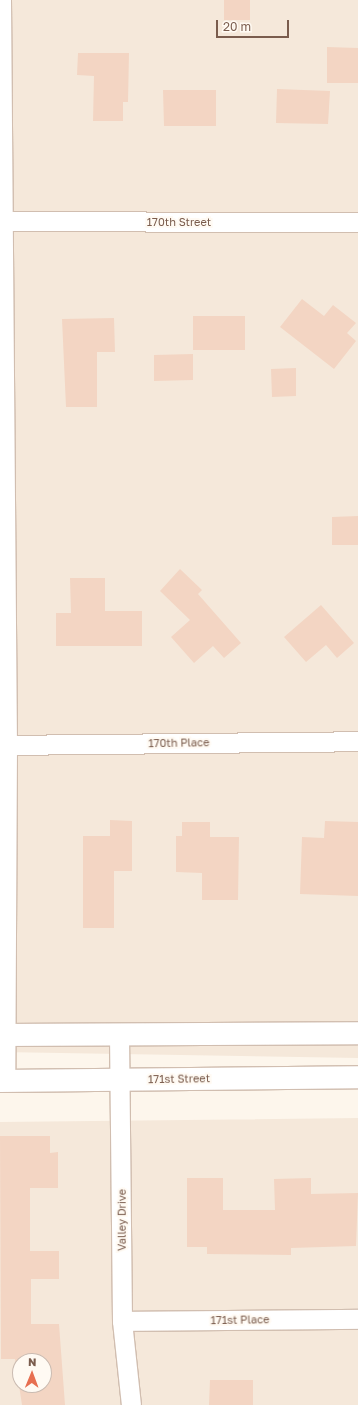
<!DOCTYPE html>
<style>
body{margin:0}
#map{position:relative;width:358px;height:1405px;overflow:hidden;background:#fdf6ec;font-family:"Golos Text",sans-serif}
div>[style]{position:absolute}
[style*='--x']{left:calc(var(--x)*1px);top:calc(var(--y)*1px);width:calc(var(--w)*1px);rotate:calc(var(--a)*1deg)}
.residential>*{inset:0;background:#f5e8da}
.building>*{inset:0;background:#f3d5c3}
.roads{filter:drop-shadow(1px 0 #d1beb0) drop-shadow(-1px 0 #d1beb0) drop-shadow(0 1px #d1beb0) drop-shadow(0 -1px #d1beb0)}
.minor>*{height:19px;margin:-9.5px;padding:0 9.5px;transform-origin:9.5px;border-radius:9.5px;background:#fff}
.tertiary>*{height:22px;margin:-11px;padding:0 11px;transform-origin:11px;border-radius:11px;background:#fff}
span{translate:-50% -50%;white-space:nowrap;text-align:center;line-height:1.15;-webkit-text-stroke:4px #fffaf3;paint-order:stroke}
.street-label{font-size:11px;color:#7a5c4d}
.north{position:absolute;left:12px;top:1353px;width:40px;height:40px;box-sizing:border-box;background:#fffaf3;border:1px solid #cabbb1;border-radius:50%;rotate:1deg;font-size:11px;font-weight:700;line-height:16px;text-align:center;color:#7a5c4d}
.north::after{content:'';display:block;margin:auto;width:14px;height:18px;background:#e76f51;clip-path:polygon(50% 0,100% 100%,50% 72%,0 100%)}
.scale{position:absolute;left:216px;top:20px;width:73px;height:18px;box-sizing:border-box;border:2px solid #7a5c4d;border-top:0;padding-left:5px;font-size:12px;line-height:14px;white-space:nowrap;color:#7a5c4d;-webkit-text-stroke:3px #fffaf3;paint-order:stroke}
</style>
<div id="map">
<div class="residential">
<div style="clip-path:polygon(0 0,358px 0,358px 1058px,0 1052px)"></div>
<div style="clip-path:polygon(evenodd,358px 1118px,358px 1405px,0 1405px,0 1122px,358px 1118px,20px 1361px,44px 1361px,44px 1385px,20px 1385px,20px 1361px)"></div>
</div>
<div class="building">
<div style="clip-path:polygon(224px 0,250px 0,250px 20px,224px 20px)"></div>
<div style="clip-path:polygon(327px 47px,358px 48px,358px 83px,327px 83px)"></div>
<div style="clip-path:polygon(78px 53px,129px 53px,128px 102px,123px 102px,123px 121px,93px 121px,94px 76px,77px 75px)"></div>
<div style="clip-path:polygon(277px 89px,330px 91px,328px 124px,276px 123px)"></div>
<div style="clip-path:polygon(163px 90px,216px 90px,216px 126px,164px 126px)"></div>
<div style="clip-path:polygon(302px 299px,324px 316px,333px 305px,356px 323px,347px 333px,356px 341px,334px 369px,280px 327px)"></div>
<div style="clip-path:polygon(193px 316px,245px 316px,245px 350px,193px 350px)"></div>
<div style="clip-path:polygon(114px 318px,115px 352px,97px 352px,97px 407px,66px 407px,62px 319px)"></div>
<div style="clip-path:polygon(193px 354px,193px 380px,154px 381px,154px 355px)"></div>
<div style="clip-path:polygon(296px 368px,296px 396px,272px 397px,271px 369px)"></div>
<div style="clip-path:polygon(358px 516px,358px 545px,332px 545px,332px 517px)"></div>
<div style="clip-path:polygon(180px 569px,202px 590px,198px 594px,241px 643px,224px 658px,213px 646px,194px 663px,171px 637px,190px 620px,160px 591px)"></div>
<div style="clip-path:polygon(70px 578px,105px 578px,105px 611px,142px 611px,142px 646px,56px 646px,56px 613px,71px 613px)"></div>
<div style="clip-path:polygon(321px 605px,354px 643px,337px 658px,326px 645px,306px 662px,284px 637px)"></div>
<div style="clip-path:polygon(110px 820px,132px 821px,132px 871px,114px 871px,114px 928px,83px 928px,83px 836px,110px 836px)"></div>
<div style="clip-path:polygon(325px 821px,358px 822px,358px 896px,300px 894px,302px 837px,324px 838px)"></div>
<div style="clip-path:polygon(182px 822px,210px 822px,210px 837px,239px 837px,238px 900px,202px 900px,202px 873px,176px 872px,176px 836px,182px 836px)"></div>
<div style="clip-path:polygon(evenodd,0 1136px,50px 1136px,50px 1153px,58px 1152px,58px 1188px,30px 1188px,30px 1251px,59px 1251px,59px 1279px,31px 1279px,31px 1324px,59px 1324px,65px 1405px,22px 1405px,15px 1359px,1px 1359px,0 1136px,20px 1361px,44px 1361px,44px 1385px,20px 1385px,20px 1361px)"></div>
<div style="clip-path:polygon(187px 1178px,223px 1178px,223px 1210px,275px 1210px,274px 1179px,311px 1178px,311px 1194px,358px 1193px,356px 1246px,291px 1248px,291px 1255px,207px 1254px,207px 1247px,187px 1247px)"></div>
<div style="clip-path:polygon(210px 1380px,253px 1380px,253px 1405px,209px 1405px)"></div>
</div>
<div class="roads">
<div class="minor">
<div style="--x:1;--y:0;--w:745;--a:89.54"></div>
<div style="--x:7;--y:745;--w:336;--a:90.3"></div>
<div style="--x:0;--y:221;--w:358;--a:0.2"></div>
<div style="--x:0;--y:745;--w:358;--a:-0.6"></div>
<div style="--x:119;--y:1034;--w:287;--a:89.4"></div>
<div style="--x:122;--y:1321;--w:84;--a:83.9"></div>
<div style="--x:122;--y:1321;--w:236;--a:-0.5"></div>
</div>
<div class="tertiary">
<div style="--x:0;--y:1035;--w:358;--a:-0.3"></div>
<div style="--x:0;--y:1081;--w:358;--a:-0.6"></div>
</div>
</div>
<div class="street-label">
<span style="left:179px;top:222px">170th Street</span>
<span style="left:179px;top:743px;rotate:-1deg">170th Place</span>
<span style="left:179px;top:1079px;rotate:-1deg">171st Street</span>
<span style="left:122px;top:1220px;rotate:-90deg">Valley Drive</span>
<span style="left:240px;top:1320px;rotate:-1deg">171st Place</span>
</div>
<div class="north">N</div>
<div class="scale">20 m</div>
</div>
